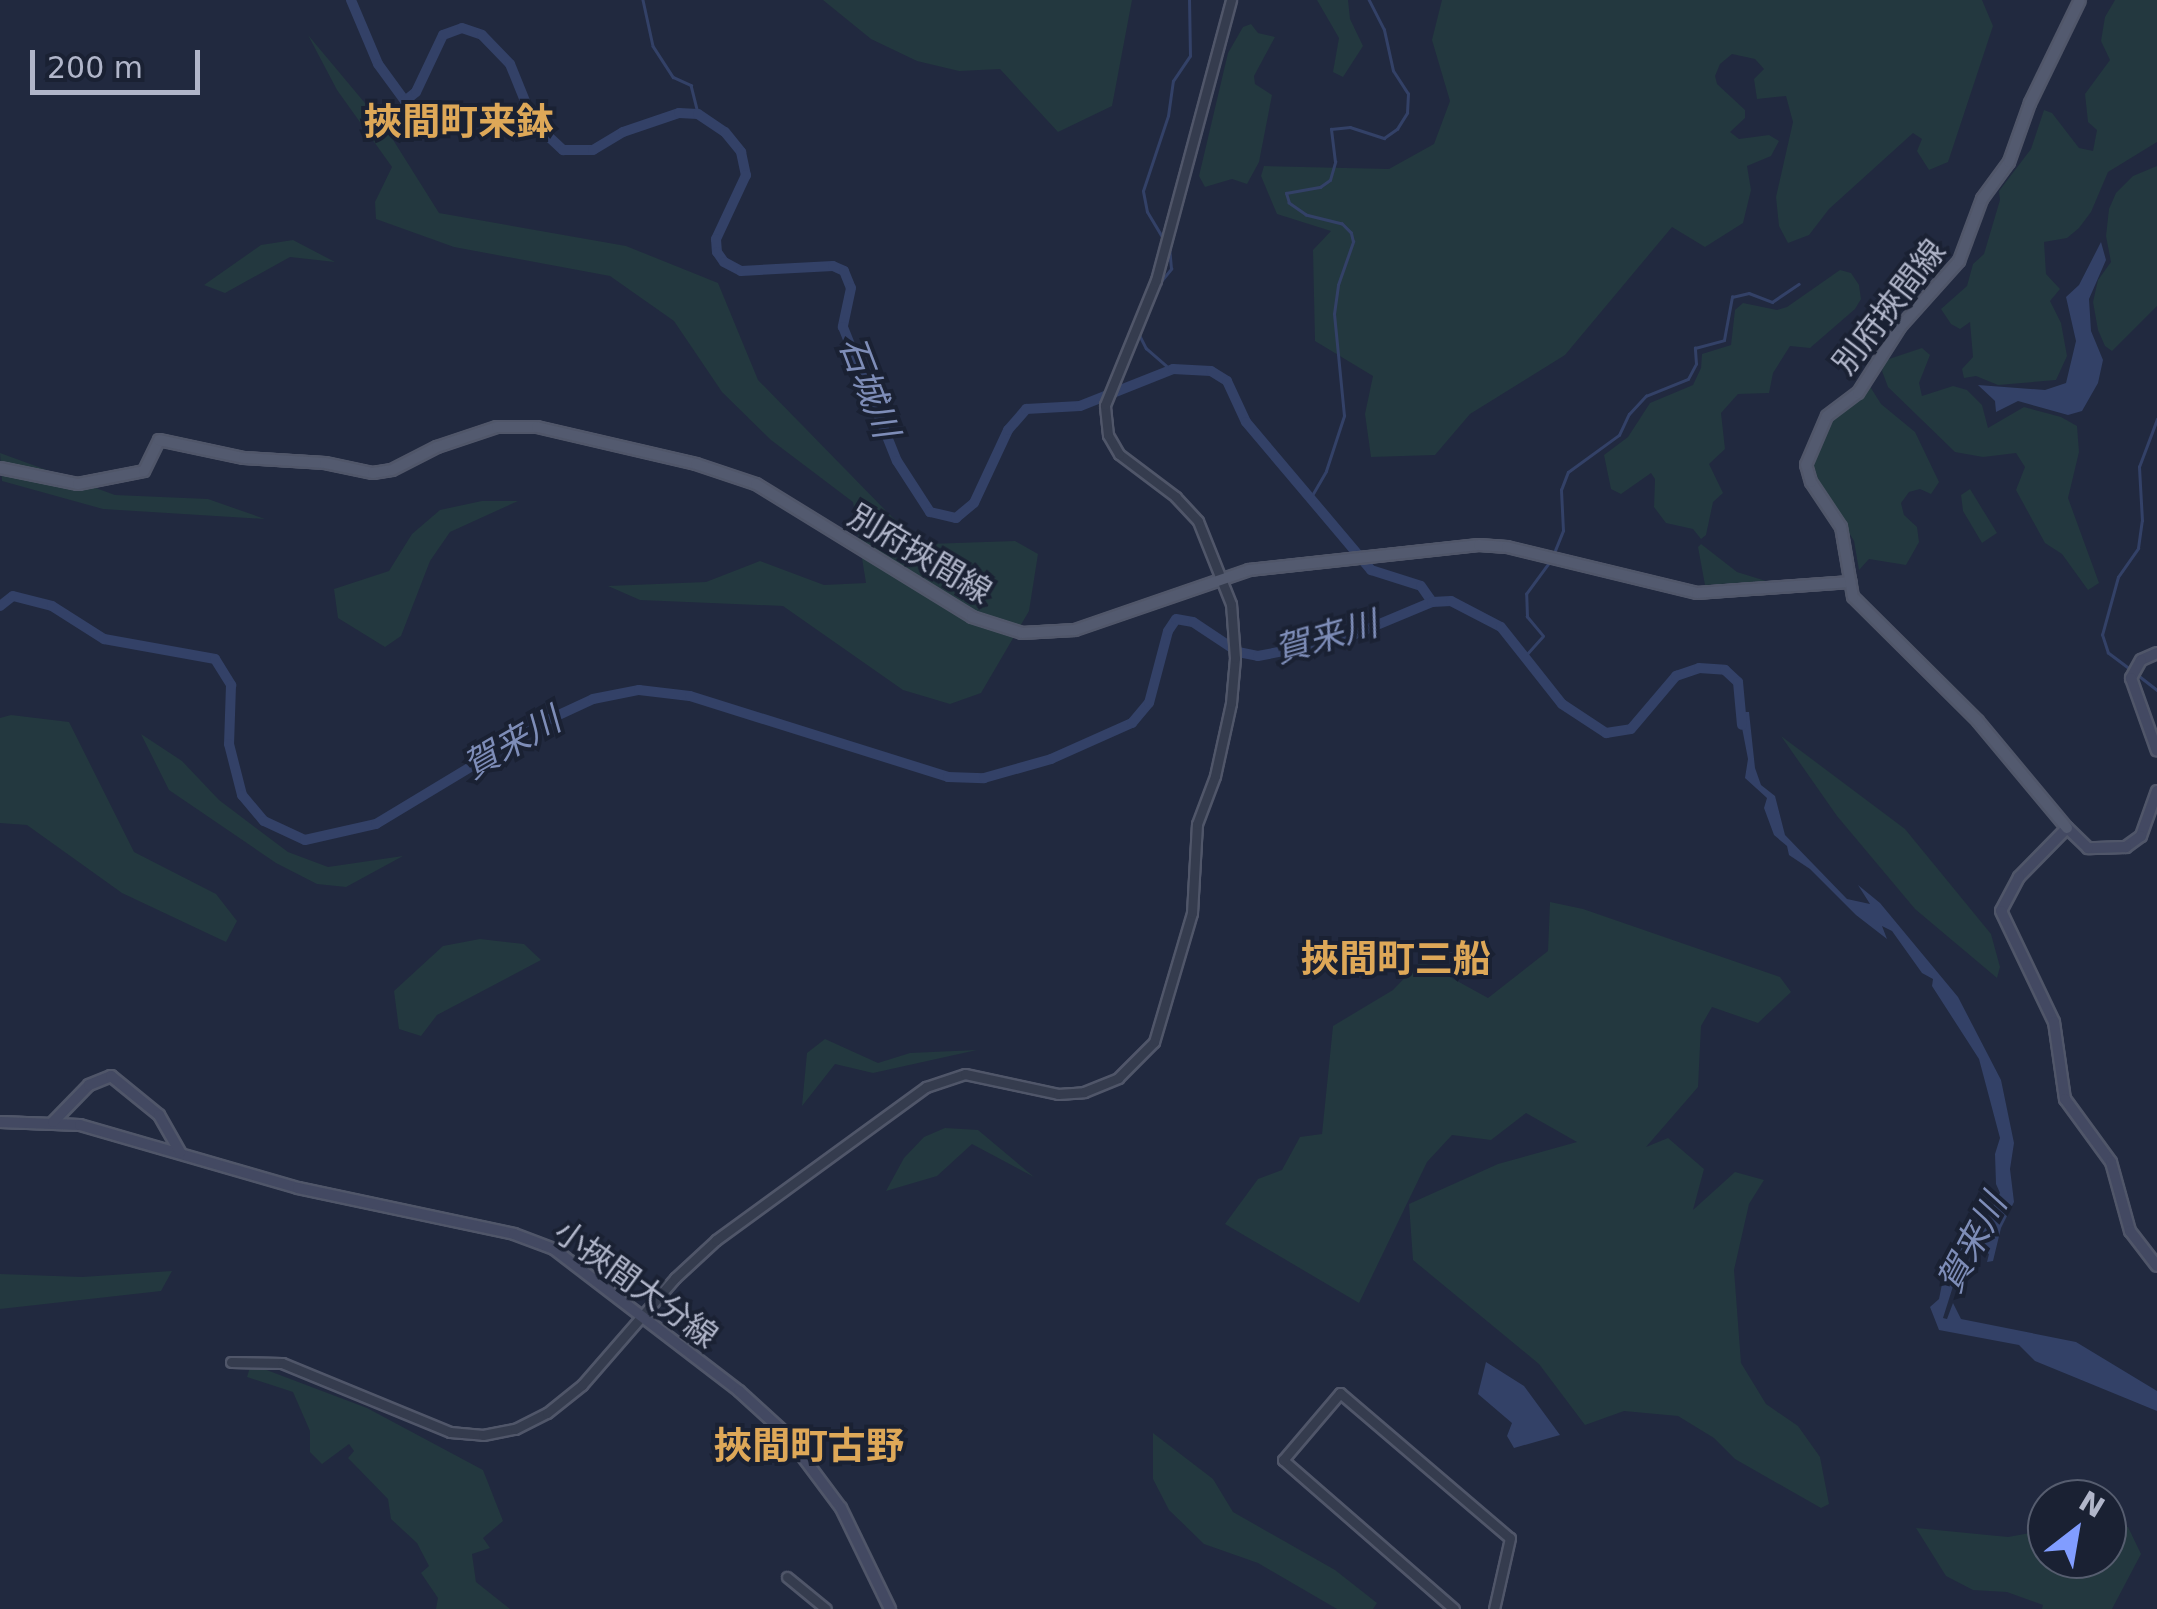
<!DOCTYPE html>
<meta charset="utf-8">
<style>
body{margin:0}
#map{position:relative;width:2157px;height:1609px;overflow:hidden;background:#21293f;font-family:"DejaVu Sans","Noto Sans JP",sans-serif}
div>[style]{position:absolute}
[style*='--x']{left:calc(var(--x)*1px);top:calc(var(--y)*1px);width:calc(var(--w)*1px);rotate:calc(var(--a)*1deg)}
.green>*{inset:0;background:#23383f}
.water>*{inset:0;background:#334167}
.stream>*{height:2.5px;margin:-1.25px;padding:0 1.25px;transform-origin:1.25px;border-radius:1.25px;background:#334167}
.river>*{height:10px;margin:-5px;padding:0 5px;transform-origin:5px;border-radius:5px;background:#334167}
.roads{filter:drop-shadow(2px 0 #505669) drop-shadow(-2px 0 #505669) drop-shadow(0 2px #505669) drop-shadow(0 -2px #505669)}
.tertiary>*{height:9px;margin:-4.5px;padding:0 4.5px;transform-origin:4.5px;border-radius:4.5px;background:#353c4e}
.secondary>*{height:10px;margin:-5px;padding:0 5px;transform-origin:5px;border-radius:5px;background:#434962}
.primary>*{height:10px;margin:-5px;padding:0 5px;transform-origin:5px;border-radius:5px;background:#535a6f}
span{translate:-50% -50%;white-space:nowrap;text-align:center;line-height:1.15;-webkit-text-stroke:8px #1a2133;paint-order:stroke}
.street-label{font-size:32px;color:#b1b6ca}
.water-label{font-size:35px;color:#7e8db8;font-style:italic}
.quarter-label{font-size:38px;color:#dea858;font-weight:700}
.north{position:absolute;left:2027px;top:1479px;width:100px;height:100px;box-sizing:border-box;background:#1a2133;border:2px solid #565d6f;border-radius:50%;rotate:31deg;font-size:28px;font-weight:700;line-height:40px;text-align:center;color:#b1b6ca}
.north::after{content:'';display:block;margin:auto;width:35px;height:45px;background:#819dff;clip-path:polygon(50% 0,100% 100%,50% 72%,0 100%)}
.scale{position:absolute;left:30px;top:50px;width:170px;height:45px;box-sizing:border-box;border:5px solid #b1b6ca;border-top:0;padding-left:12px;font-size:30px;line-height:35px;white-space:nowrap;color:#b1b6ca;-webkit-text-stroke:8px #1a2133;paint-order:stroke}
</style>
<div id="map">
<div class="green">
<div style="clip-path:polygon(823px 0,1132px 0,1112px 106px,1058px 132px,1000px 69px,959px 71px,917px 61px,871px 39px)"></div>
<div style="clip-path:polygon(1317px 0,1348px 0,1350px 19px,1363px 46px,1343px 77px,1333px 72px,1339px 38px)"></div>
<div style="clip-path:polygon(1442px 0,1982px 0,1993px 26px,1948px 162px,1929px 170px,1917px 151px,1922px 139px,1913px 133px,1829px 209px,1809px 235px,1788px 243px,1779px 226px,1776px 197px,1793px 122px,1786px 96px,1757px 99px,1754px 79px,1764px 69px,1755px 59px,1732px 54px,1720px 64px,1715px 76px,1717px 84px,1745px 110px,1745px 118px,1730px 132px,1739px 139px,1769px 135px,1779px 141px,1771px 156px,1747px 166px,1751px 190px,1743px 223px,1705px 247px,1672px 227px,1565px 355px,1470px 414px,1435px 455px,1371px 457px,1365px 414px,1373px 376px,1315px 341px,1313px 250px,1331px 231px,1277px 214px,1261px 176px,1264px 166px,1389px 169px,1434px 144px,1450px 101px,1432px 40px)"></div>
<div style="clip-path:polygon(2115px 0,2157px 0,2157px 142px,2108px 172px,2091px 212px,2079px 228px,2067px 238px,2044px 242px,2046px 274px,2060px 289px,2050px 301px,2061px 323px,2067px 356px,2056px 380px,1998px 385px,1976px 376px,1964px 378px,1962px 369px,1973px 357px,1970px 322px,1960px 329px,1951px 324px,1941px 309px,1967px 286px,1973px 264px,1984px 254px,2000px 200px,1999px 191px,2031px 149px,2044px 110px,2052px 113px,2079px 148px,2093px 151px,2097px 130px,2088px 122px,2085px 94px,2110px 60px,2101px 41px,2105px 17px)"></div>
<div style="clip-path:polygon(1251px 24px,1258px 33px,1275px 37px,1254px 76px,1255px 84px,1272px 95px,1259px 162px,1247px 184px,1232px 179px,1205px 187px,1199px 176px,1228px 53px,1243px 27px)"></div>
<div style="clip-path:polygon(308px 35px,385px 127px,439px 213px,626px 246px,718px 283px,758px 380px,892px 517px,928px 544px,1015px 541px,1038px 554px,1029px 611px,981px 693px,950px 704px,903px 690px,783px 606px,640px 600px,608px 586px,706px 582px,760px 561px,824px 585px,866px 583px,853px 502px,771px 440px,722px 392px,674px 321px,610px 276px,454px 247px,376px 219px,375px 202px,392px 167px,337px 90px)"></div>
<div style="clip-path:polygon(2157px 166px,2157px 306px,2112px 351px,2105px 346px,2098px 330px,2093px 302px,2098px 280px,2111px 262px,2106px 236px,2109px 209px,2116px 193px,2133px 176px)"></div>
<div style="clip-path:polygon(293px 240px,335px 262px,290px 257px,225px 293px,204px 285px,261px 245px)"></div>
<div style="clip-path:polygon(1840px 270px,1851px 273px,1859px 285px,1861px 299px,1855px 309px,1810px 348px,1790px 346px,1773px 373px,1769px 393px,1738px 394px,1721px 413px,1725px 449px,1709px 464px,1723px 493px,1713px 502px,1706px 535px,1701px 539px,1693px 529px,1666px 523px,1654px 507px,1655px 479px,1651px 473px,1621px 494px,1611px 489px,1604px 455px,1628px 437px,1650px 403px,1693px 385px,1701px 368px,1702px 354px,1731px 345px,1735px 310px,1743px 303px,1777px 310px,1787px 307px)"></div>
<div style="clip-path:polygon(1922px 348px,1930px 355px,1919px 383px,1922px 396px,1953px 386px,1967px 390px,1982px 405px,1988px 428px,2024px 407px,2061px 417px,2077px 426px,2079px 452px,2068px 498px,2099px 583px,2088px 590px,2062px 554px,2045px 543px,2016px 490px,2025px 467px,2016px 453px,1983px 457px,1955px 452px,1888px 387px,1882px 371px,1886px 360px)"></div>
<div style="clip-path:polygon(1869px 385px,1881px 404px,1915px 432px,1939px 482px,1931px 494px,1920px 489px,1909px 492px,1901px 503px,1904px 515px,1917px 527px,1919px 542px,1906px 565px,1869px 559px,1859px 570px,1854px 541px,1814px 474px,1814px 461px,1830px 421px)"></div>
<div style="clip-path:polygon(0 453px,115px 495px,208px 499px,265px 519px,103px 509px,2px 481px)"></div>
<div style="clip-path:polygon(1970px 489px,1997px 533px,1982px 543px,1963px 511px,1961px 495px)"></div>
<div style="clip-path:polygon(482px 501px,518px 501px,450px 532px,430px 561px,401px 636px,385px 647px,338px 618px,334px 589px,389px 571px,412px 534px,440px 510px)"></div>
<div style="clip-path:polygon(1701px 544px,1737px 572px,1766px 581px,1705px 585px,1698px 547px)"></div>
<div style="clip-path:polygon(11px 715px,69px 722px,134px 852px,216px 894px,237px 921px,226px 942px,122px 893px,27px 825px,0 823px,0 718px)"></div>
<div style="clip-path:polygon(141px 734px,182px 761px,219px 800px,288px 852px,328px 867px,403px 856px,346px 887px,317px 884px,276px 863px,169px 790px)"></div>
<div style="clip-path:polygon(1781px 736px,1905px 829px,1991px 934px,2000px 967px,1997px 978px,1915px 909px,1837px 816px)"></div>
<div style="clip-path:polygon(1550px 902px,1583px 909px,1780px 977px,1791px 992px,1758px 1023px,1712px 1007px,1701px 1026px,1698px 1087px,1646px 1147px,1668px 1138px,1704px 1169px,1693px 1210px,1735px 1172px,1764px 1180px,1749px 1204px,1734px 1270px,1741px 1363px,1766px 1404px,1798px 1426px,1820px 1457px,1829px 1504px,1821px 1508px,1735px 1459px,1714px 1438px,1678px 1416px,1624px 1411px,1585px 1425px,1539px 1364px,1413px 1260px,1409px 1204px,1498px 1164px,1577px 1142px,1526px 1113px,1491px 1140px,1452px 1135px,1427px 1162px,1359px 1303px,1225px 1224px,1258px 1179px,1282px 1170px,1300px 1137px,1322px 1134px,1333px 1026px,1393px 990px,1421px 961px,1488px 998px,1548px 951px)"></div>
<div style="clip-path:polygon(480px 939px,524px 944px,541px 960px,437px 1015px,421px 1036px,399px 1029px,394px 991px,443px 946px)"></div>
<div style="clip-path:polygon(825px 1039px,878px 1063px,910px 1053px,977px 1050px,873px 1073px,835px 1064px,802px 1106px,807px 1053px)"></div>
<div style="clip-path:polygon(945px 1128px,978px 1130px,1034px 1177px,972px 1144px,937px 1176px,886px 1191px,904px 1158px,924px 1137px)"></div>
<div style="clip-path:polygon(172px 1271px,161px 1291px,0 1309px,0 1274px,82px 1277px)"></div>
<div style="clip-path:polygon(251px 1364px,367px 1408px,483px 1470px,503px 1521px,483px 1538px,490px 1548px,472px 1554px,476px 1582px,510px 1609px,436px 1609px,438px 1598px,421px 1573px,429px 1566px,417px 1543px,391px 1519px,388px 1499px,348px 1458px,354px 1451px,349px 1444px,322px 1464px,310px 1452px,310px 1431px,293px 1392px,247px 1377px)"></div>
<div style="clip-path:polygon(1153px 1433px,1213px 1479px,1233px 1512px,1335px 1570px,1377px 1603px,1373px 1609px,1337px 1609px,1258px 1563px,1204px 1544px,1169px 1510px,1153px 1479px)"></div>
<div style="clip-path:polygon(2107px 1527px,2128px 1527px,2141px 1554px,2112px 1609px,2042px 1609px,2043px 1605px,2007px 1592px,1973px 1590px,1946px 1576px,1916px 1528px,2008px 1537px,2047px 1530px,2047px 1559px,2107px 1559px)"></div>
</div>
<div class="water">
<div style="clip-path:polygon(2101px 242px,2106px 260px,2089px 299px,2091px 331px,2103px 360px,2098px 383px,2082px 411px,2068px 415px,2018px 401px,1996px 412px,1995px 401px,1978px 385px,2045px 390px,2066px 383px,2076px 341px,2066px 297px,2079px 285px)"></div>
<div style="clip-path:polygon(1739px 712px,1749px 712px,1755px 768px,1761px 785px,1775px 796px,1785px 835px,1847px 899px,1870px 904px,1858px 885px,1880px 903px,1958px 997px,2001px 1080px,2014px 1143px,2010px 1169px,2014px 1202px,2001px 1228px,1993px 1261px,1987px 1262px,1989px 1254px,1977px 1247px,1961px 1261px,1943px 1318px,1947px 1319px,1953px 1303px,1961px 1319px,2076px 1342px,2157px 1391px,2157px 1411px,2035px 1361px,2019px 1345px,1939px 1330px,1930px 1307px,1939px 1299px,1944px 1274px,1957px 1251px,1980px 1230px,2000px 1193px,1996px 1184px,1995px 1154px,2000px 1138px,1979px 1059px,1932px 986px,1933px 979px,1922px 973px,1892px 931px,1882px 926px,1887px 939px,1856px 915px,1810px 869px,1789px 855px,1787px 846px,1774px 835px,1764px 808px,1767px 798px,1745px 778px,1748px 759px)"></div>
<div style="clip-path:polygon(1486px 1362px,1524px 1386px,1560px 1435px,1514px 1448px,1507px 1436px,1512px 1423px,1478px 1394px)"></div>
</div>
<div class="stream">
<div style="--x:643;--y:0;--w:47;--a:77.7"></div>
<div style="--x:653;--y:46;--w:37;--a:57"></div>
<div style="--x:673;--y:77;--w:20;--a:24"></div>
<div style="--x:691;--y:85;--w:30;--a:76"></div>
<div style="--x:1162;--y:237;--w:29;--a:-121"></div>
<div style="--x:1147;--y:212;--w:21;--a:-101"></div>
<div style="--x:1143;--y:191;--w:79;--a:-71.6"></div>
<div style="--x:1168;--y:116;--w:35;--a:-82"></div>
<div style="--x:1173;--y:81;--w:30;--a:-56"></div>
<div style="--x:1190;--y:56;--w:56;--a:-91"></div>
<div style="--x:1158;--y:285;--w:21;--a:-51"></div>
<div style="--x:1171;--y:269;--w:21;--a:-95"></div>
<div style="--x:1136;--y:316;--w:21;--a:-65"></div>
<div style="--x:1139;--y:334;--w:16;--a:63"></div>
<div style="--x:1146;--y:348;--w:33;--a:41"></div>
<div style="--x:1310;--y:499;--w:32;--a:-60"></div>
<div style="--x:1326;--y:471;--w:58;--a:-71.9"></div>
<div style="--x:1344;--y:416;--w:102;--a:-95.6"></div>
<div style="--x:1334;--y:314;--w:29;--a:-82"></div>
<div style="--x:1338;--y:285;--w:46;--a:-70.8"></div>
<div style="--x:1353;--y:242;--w:9;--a:-103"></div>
<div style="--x:1351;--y:233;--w:13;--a:-135"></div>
<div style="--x:1342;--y:224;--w:37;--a:-166"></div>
<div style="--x:1306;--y:215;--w:21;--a:-145"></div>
<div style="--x:1289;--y:203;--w:10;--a:-107"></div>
<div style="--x:1286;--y:193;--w:35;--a:-10"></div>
<div style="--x:1320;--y:187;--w:12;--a:-35"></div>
<div style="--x:1330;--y:180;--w:19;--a:-74"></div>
<div style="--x:1335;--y:162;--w:33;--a:-97"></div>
<div style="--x:1331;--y:129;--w:19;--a:-6"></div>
<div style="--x:1350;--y:127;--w:36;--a:18"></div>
<div style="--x:1384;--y:138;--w:16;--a:-35"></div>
<div style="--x:1397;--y:129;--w:19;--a:-58"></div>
<div style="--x:1407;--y:113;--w:19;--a:-87"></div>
<div style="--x:1408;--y:94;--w:27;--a:-123"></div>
<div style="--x:1393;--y:71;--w:42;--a:-102.4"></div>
<div style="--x:1384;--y:30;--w:34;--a:-117"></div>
<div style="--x:1554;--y:553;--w:24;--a:-68"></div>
<div style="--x:1563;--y:531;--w:41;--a:-92.8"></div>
<div style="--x:1561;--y:490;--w:19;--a:-69"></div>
<div style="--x:1568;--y:472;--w:63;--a:-36"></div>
<div style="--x:1619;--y:435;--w:23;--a:-65"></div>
<div style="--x:1629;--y:414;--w:25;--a:-47"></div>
<div style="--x:1646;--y:396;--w:45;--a:-22"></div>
<div style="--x:1688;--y:379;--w:17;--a:-62"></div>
<div style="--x:1696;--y:364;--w:16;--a:-94"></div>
<div style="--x:1695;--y:348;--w:30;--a:-15"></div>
<div style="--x:1724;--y:340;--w:44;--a:-79.5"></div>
<div style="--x:1732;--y:297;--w:17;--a:-13"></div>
<div style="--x:1749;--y:293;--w:25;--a:21"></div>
<div style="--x:1772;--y:302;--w:32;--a:-34"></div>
<div style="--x:1526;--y:655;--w:25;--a:-48"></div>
<div style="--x:1543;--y:636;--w:25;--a:-130"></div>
<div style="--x:1527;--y:617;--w:23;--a:-92"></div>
<div style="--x:1526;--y:594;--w:42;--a:-53.7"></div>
<div style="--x:2132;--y:671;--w:30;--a:-143"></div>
<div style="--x:2108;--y:653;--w:19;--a:-108"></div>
<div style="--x:2102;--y:635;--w:60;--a:-74.6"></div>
<div style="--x:2118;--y:577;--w:35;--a:-55"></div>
<div style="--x:2138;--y:548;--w:27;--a:-82"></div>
<div style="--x:2142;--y:521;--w:54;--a:-93.2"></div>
<div style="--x:2139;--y:467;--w:51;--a:-69.4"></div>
<div style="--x:2138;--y:675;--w:24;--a:38"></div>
</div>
<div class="river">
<div style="--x:351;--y:0;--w:69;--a:67.1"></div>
<div style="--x:378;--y:64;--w:46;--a:53.9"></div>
<div style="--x:405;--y:101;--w:14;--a:-39"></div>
<div style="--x:416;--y:92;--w:63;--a:-64.7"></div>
<div style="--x:443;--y:35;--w:20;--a:-20"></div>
<div style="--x:462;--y:28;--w:21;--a:19"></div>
<div style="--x:482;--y:35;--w:40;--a:46"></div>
<div style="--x:510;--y:64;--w:64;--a:67.9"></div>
<div style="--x:534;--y:123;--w:40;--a:43"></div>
<div style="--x:563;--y:150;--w:30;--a:0"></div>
<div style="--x:593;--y:150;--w:35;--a:-31"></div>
<div style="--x:623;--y:132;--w:59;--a:-18.7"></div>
<div style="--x:679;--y:113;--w:19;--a:3"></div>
<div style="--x:698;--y:114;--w:32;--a:34"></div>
<div style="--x:725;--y:132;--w:26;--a:51"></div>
<div style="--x:741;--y:152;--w:24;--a:78"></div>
<div style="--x:746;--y:175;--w:71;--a:115.1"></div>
<div style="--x:716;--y:239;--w:13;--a:86"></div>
<div style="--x:717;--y:252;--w:12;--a:55"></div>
<div style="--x:724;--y:262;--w:19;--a:28"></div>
<div style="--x:741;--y:271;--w:92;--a:-3.1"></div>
<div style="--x:833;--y:266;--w:12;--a:24"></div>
<div style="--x:844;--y:271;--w:18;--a:68"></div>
<div style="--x:851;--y:288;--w:40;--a:102"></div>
<div style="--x:843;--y:327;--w:144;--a:68.1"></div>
<div style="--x:897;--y:461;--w:61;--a:57.1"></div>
<div style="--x:930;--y:512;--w:27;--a:13"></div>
<div style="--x:956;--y:518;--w:23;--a:-40"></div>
<div style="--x:974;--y:503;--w:81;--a:-65"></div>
<div style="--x:1008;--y:430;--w:28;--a:-49"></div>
<div style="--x:1026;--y:409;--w:54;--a:-3.2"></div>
<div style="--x:1080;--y:406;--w:100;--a:-21.7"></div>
<div style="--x:1173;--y:369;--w:38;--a:3"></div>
<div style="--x:1211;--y:371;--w:19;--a:32"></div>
<div style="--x:1227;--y:381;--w:45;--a:65.1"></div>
<div style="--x:1246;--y:422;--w:194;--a:49.8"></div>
<div style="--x:1371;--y:570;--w:52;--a:17.7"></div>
<div style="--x:1421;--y:586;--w:19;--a:55"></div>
<div style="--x:0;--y:606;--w:16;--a:-38"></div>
<div style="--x:13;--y:596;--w:40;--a:14.4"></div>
<div style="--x:52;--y:606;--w:62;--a:32.4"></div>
<div style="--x:104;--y:639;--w:113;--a:10.2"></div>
<div style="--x:215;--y:659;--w:31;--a:58"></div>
<div style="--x:231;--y:685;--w:59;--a:91.9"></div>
<div style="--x:229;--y:744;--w:53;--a:75.7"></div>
<div style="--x:242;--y:795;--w:34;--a:50"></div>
<div style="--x:264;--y:821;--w:45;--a:24.9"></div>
<div style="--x:305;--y:840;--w:73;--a:-12.7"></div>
<div style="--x:376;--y:824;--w:203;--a:-31.1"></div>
<div style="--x:550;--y:719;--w:47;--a:-24.9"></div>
<div style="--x:593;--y:699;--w:47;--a:-11.1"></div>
<div style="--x:639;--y:690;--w:51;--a:6.7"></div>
<div style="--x:690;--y:696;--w:270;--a:17.4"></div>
<div style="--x:948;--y:777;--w:36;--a:2"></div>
<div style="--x:984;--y:778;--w:70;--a:-15.8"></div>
<div style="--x:1051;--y:759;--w:89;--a:-24"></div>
<div style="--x:1132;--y:723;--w:26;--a:-50"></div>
<div style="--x:1149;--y:703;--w:74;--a:-75.2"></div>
<div style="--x:1168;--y:631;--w:14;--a:-56"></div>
<div style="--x:1176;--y:619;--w:17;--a:10"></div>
<div style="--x:1193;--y:622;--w:54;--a:33.7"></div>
<div style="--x:1238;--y:652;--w:20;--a:11"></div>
<div style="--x:1258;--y:656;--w:85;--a:-10.9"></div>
<div style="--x:1341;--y:640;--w:99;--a:-22.7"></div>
<div style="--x:1432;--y:602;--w:19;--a:-3"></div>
<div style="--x:1451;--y:601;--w:56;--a:27.5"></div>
<div style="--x:1501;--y:627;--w:98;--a:51.6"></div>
<div style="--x:1562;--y:704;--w:53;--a:33.4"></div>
<div style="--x:1606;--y:733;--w:25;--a:-9"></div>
<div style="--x:1631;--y:729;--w:70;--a:-49.7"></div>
<div style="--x:1676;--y:676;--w:24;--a:-19"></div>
<div style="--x:1699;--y:668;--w:26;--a:4"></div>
<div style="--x:1725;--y:670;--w:18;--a:43"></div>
<div style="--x:1738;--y:682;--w:43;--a:84.7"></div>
</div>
<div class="roads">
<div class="tertiary">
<div style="--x:231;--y:1362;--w:51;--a:1.1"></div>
<div style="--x:282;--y:1363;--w:182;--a:22.3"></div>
<div style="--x:450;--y:1432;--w:33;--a:5"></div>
<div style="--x:483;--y:1435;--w:33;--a:-11"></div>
<div style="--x:515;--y:1429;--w:36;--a:-27"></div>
<div style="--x:547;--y:1413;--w:45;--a:-38.7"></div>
<div style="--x:582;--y:1385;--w:142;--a:-49"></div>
<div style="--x:675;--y:1278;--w:56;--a:-42.8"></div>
<div style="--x:716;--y:1240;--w:260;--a:-36.1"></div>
<div style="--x:926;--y:1087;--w:41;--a:-18.4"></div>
<div style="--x:965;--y:1074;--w:95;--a:12.1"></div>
<div style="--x:1058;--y:1094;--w:26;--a:-4"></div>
<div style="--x:1084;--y:1092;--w:37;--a:-22"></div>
<div style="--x:1118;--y:1078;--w:51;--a:-45"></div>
<div style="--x:1154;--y:1042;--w:134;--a:-73.6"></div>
<div style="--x:1192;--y:913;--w:89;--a:-86.8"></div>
<div style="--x:1197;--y:824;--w:51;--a:-69.4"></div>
<div style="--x:1215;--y:776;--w:75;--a:-77.6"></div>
<div style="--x:1231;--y:703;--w:45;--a:-84.9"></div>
<div style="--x:1235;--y:658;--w:54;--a:-94.2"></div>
<div style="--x:1231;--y:604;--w:89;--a:-111.7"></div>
<div style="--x:1198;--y:521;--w:33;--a:-133"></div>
<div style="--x:1176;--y:497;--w:71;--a:-143"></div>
<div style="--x:1119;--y:454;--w:22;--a:-120"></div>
<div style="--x:1108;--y:435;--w:30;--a:-96"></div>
<div style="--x:1105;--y:405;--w:135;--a:-67.8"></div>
<div style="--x:1156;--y:280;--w:290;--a:-75"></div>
<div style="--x:787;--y:1577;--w:50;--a:39.4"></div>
<div style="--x:1454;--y:1609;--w:227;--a:-138.9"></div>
<div style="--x:1283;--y:1460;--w:88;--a:-49.6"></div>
<div style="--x:1340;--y:1393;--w:223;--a:40.5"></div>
<div style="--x:1510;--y:1538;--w:73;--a:102.7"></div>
</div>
<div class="secondary">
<div style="--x:2157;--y:653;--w:17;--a:156"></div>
<div style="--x:2141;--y:660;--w:21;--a:119"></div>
<div style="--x:2131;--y:678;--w:77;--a:70.4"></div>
<div style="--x:2157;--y:791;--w:48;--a:109.6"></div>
<div style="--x:2141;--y:836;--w:19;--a:144"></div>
<div style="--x:2126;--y:847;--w:38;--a:178"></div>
<div style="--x:2088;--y:848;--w:29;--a:-136"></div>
<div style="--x:2067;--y:828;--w:69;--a:134.4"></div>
<div style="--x:2019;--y:877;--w:38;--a:118"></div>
<div style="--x:2001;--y:911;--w:123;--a:64.5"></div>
<div style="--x:2054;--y:1022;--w:78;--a:81.9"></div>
<div style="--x:2065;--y:1099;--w:78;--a:53.9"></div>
<div style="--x:2111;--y:1162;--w:72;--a:74.6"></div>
<div style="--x:2130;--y:1231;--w:44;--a:52.4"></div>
<div style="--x:0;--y:1122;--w:80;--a:2.1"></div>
<div style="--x:80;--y:1125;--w:227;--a:16.1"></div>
<div style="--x:298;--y:1188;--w:221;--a:12"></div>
<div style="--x:514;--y:1234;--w:43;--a:20.6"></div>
<div style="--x:554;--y:1249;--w:233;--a:37.5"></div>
<div style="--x:739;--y:1391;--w:62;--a:42.4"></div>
<div style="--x:785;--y:1433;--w:94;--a:53.3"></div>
<div style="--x:841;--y:1508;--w:112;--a:64.1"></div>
<div style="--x:53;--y:1122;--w:52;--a:-45.8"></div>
<div style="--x:89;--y:1085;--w:24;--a:-22"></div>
<div style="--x:111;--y:1076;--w:62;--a:39.1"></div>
<div style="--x:159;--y:1115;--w:43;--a:60.4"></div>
</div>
<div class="primary">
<div style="--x:0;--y:468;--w:80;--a:11.6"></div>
<div style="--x:78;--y:484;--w:67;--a:-11.1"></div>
<div style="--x:144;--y:471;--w:34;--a:-64"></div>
<div style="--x:159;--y:440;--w:87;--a:12"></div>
<div style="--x:244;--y:458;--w:81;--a:3.5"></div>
<div style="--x:325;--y:463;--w:49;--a:11.8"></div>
<div style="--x:373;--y:473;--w:19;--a:-9"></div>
<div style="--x:392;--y:470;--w:51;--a:-27.1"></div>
<div style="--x:437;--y:447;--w:63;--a:-18.4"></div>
<div style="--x:497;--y:427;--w:40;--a:0"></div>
<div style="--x:537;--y:427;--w:163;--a:13.1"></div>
<div style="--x:696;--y:464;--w:63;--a:18.4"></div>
<div style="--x:756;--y:484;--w:254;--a:31.6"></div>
<div style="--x:972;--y:617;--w:52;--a:17.7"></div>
<div style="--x:1022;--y:633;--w:53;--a:-3.2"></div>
<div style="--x:1075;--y:630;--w:184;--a:-19"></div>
<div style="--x:1249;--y:570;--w:231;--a:-6.2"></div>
<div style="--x:1479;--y:545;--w:28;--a:4"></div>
<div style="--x:1507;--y:547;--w:195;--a:13.6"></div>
<div style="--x:1697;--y:593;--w:154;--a:-4.1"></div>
<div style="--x:2067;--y:828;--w:139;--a:-129.8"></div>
<div style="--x:1978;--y:721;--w:176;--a:-135.2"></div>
<div style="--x:1853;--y:597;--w:71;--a:-99.7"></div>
<div style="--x:1841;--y:527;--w:54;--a:-123.7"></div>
<div style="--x:1811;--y:482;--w:18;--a:-106"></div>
<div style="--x:1806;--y:465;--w:53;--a:-66.8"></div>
<div style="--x:1827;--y:416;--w:39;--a:-37"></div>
<div style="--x:1858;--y:393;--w:78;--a:-57.5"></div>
<div style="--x:1900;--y:327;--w:89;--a:-48.2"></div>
<div style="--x:1959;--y:261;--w:66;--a:-69.6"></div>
<div style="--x:1982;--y:199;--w:46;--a:-53.9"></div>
<div style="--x:2009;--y:162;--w:63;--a:-70.4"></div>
<div style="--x:2030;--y:103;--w:114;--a:-64.1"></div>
</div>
</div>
<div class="street-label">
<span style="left:1889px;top:307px;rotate:-52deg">別府挾間線</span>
<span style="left:920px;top:554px;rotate:31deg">別府挾間線</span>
<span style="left:636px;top:1284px;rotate:36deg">小挾間大分線</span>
</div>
<div class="water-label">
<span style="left:869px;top:387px;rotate:69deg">石城川</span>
<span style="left:1326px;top:637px;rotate:-16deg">賀来川</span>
<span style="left:512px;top:743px;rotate:-30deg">賀来川</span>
<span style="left:1972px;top:1243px;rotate:-62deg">賀来川</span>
</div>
<div class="quarter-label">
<span style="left:459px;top:123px">挾間町来鉢</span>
<span style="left:1396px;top:960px">挾間町三船</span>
<span style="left:809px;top:1447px">挾間町古野</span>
</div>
<div class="north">N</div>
<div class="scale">200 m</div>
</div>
